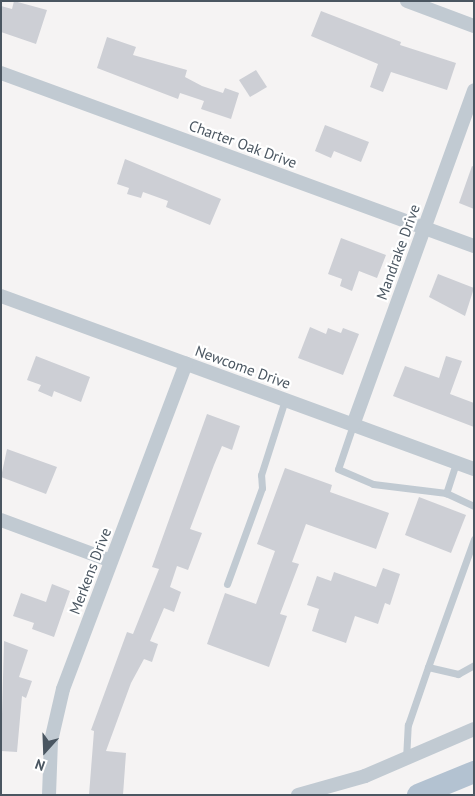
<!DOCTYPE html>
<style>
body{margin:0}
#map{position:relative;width:475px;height:796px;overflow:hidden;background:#f5f3f3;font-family:"PT Sans",sans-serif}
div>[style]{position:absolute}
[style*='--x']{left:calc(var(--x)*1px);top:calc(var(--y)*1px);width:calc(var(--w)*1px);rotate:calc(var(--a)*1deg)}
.building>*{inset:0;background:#cdcfd5}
.lane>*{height:7px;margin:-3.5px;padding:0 3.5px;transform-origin:3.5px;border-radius:3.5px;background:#c1cad2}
.street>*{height:14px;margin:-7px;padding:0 7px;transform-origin:7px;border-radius:7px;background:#c1cad2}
.primary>*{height:22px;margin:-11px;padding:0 11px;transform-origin:11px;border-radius:11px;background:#b3c2d1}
span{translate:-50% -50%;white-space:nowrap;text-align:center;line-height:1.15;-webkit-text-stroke:4.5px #fff;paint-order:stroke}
.street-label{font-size:15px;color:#4a5661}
.frame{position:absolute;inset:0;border:2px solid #4a5661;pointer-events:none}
.north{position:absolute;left:20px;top:726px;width:50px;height:50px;-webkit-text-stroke:4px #fff;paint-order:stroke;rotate:200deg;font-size:14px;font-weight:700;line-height:20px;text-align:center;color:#4a5661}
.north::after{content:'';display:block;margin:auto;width:18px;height:22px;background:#4a5661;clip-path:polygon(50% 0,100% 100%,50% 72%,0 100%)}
</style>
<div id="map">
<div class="building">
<div style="clip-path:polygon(14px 1px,47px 10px,36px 44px,1px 32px,1px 6px,12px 9px)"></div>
<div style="clip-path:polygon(321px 11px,401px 42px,400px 45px,456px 63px,447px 90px,391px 72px,383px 92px,370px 87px,378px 64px,311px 36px)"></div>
<div style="clip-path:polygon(107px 37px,136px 47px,133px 55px,187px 70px,185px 77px,202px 86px,223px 93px,225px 88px,239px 93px,231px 119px,201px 109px,204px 101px,180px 93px,178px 99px,97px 68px)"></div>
<div style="clip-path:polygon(256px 70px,267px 87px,250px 97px,239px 80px)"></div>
<div style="clip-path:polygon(325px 125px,369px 142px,361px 162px,334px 151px,331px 158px,315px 151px)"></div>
<div style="clip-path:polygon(125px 159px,221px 199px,210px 225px,166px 207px,168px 201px,143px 192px,141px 198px,127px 194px,129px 188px,117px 184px)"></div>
<div style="clip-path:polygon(472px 166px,474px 167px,474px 209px,459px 203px)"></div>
<div style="clip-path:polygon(341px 238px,386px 255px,377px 278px,359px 271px,352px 291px,340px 286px,342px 279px,328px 274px)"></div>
<div style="clip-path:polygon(438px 274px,474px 288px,465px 316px,429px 297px)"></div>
<div style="clip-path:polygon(310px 327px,326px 334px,328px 328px,341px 333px,343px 328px,359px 334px,343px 375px,298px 358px)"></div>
<div style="clip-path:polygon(36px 356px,90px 377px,81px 402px,54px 391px,52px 397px,38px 391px,41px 385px,27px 380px)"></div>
<div style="clip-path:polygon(446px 356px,462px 361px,450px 394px,474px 403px,474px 427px,393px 396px,405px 366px,439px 378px)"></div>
<div style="clip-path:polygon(207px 414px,240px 426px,232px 450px,222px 446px,214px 465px,190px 529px,202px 533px,188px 570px,177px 566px,170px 587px,181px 592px,174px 612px,164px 608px,150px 641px,158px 644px,152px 662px,144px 659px,131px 683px,106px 751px,126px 753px,123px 795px,89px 795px,94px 731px,91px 730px,127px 632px,133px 634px,159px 569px,152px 567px)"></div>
<div style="clip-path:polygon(7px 449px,57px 467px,46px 494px,1px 477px)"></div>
<div style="clip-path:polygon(285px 468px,332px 485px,330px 492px,389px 513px,376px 549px,306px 524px,292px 562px,299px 564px,280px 614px,287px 616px,269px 667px,207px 644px,225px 593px,256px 604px,275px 551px,257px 544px)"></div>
<div style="clip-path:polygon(419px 497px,466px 515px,451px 553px,405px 535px)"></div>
<div style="clip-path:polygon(383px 568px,400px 574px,390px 605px,385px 603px,378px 624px,355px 616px,346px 643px,312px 631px,319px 609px,307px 605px,317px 576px,331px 581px,334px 572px,376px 587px)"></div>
<div style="clip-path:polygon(52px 584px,70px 591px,54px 637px,32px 629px,34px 623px,13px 616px,21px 593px,46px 602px)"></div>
<div style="clip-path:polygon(4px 641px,28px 650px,19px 677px,32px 681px,26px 698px,22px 696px,17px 752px,1px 751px)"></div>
</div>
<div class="lane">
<div style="--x:353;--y:425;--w:46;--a:108.8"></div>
<div style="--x:338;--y:469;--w:38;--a:23"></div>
<div style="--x:373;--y:484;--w:74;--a:7"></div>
<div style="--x:456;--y:463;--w:32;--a:108"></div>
<div style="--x:446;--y:493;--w:31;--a:25"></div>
<div style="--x:227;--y:584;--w:102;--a:-70"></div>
<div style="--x:262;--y:488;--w:13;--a:-94"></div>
<div style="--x:261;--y:475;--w:79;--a:-72.3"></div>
<div style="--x:428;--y:667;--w:136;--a:-70.2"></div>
<div style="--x:406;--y:759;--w:34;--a:-87"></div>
<div style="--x:408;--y:725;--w:61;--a:-71"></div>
<div style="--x:428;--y:667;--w:31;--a:13"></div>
<div style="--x:458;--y:674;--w:18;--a:-29"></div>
</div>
<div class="street">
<div style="--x:407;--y:1;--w:72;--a:20.5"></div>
<div style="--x:1;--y:73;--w:504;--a:20.09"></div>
<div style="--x:1;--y:296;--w:504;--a:20.09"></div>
<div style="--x:353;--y:425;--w:356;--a:-70.1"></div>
<div style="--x:1;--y:520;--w:117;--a:20.4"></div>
<div style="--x:49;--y:795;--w:54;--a:-87.9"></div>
<div style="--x:51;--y:741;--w:53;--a:-77"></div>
<div style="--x:63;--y:689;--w:348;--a:-69.3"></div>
<div style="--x:298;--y:795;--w:70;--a:-15.8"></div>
<div style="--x:365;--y:776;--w:119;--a:-23.3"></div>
</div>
<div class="primary">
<div style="--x:418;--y:795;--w:61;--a:-22.3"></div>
</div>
<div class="street-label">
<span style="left:243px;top:144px;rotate:20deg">Charter Oak Drive</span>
<span style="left:398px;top:252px;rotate:-70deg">Mandrake Drive</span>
<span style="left:243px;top:367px;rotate:20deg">Newcome Drive</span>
<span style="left:90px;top:571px;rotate:-69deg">Merkens Drive</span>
</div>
<div class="frame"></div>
<div class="north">N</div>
</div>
